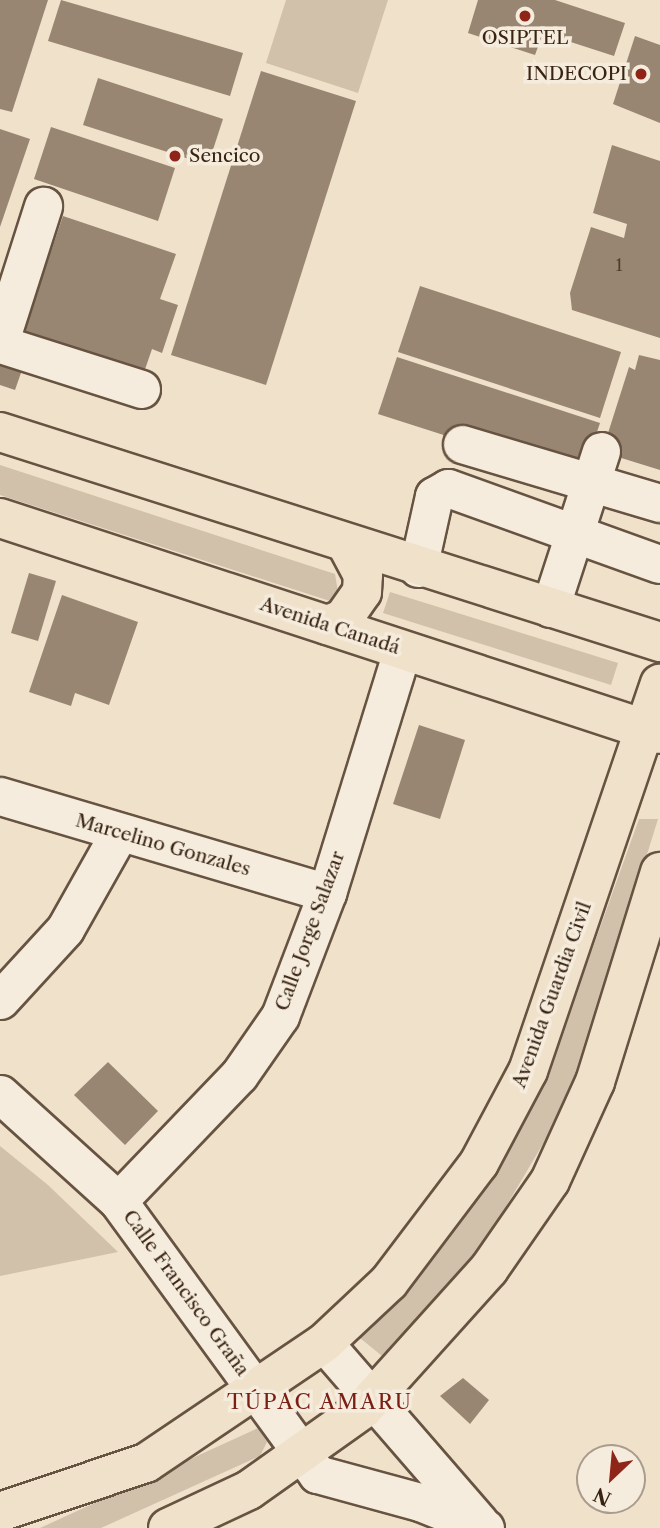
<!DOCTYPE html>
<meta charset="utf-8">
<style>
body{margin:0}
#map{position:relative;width:660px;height:1528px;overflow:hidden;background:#f0e1ca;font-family:"Libre Caslon Text",serif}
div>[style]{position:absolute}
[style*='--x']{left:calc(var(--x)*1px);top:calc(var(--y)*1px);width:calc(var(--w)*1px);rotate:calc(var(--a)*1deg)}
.green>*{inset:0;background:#d1c1ab}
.building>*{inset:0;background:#988672}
.roads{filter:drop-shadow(2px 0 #675341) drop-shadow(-2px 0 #675341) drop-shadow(0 2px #675341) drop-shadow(0 -2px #675341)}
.minor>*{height:37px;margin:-18.5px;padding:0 18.5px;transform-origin:18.5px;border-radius:18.5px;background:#f5ecdd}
.major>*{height:38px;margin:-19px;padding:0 19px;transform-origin:19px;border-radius:19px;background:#f0e1ca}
.dots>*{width:19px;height:19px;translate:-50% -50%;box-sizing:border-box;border:4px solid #f5ecdd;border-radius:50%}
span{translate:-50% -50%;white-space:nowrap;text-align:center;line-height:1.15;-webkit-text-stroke:7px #f5ecdd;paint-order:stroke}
.number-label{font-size:16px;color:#513c2b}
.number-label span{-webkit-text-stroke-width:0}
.poi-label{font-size:19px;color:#392413}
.right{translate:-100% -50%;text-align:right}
.left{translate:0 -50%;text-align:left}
.street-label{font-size:19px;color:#392413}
.neighbourhood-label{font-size:21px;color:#7a1f14;letter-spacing:2px}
.north{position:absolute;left:576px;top:1444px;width:70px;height:70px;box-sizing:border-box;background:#f5ecdd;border:2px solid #aa9c8c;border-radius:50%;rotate:206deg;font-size:19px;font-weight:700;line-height:28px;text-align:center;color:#392413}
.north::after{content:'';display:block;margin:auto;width:24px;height:32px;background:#8f2418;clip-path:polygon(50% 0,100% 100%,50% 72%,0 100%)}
</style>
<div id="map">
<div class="green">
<div style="clip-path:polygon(286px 0,388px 0,358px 93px,266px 63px)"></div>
<div style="clip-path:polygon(0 465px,335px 574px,338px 592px,330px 601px,0 495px)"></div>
<div style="clip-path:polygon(390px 592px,618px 663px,611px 685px,383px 613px)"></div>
<div style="clip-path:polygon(639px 819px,658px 819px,573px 1093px,489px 1235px,387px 1360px,360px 1338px,469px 1198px,545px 1081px)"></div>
<div style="clip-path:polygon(0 1146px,48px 1185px,118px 1252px,0 1276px)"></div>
<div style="clip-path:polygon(258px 1428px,267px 1442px,260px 1456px,101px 1528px,40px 1528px)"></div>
</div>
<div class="building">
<div style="clip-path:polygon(0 0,48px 0,12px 112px,0 109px)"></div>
<div style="clip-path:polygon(61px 0,243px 53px,230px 96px,48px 41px)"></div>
<div style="clip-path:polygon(478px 0,555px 0,625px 23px,614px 56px,543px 33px,535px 55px,468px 33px)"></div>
<div style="clip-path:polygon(635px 36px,660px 45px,660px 123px,613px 104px)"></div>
<div style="clip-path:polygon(261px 71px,356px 101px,266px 385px,171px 355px)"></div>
<div style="clip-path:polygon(98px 78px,223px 119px,208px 165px,83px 125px)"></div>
<div style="clip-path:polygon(51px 127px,175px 168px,158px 221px,34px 179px)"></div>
<div style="clip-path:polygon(0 129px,30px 139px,0 227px)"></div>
<div style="clip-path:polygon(612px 145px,660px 161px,660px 338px,572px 310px,570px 293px,591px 227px,624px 238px,627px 224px,593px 213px)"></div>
<div style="clip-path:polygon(63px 216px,176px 254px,160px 299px,178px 305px,162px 353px,152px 349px,141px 381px,21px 340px)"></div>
<div style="clip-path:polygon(420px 286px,621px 352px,600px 418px,398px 352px)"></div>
<div style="clip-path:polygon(639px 355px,660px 360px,660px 470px,602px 452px,629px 367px,635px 370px)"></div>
<div style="clip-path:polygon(397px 357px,600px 423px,581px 479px,378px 414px)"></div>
<div style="clip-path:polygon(0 359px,22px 370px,15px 390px,0 385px)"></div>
<div style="clip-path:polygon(29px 573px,56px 581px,38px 641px,11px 633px)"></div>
<div style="clip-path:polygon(62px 595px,138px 622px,109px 705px,75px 693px,71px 706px,29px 692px)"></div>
<div style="clip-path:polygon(419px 725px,465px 740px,440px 819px,393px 804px)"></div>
<div style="clip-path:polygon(108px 1062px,158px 1111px,125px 1145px,74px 1095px)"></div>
<div style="clip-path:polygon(463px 1378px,489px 1400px,470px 1424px,440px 1396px)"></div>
</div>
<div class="roads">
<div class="minor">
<div style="--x:0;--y:341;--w:142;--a:-72.3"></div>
<div style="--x:0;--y:344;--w:148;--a:17.7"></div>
<div style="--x:462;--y:444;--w:207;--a:16.6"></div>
<div style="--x:418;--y:568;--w:74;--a:-77.5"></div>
<div style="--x:434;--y:496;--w:16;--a:-30"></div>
<div style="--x:448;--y:488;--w:224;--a:19.8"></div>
<div style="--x:550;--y:608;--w:165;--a:-72"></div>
<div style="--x:0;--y:796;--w:341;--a:16.5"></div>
<div style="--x:0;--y:1000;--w:96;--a:-47.5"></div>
<div style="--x:65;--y:929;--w:110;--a:-60.6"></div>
<div style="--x:0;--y:1094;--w:159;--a:42.2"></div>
<div style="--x:118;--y:1201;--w:338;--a:53.9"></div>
<div style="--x:317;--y:1474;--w:107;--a:15.2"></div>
<div style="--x:420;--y:1502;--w:70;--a:21.8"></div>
<div style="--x:118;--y:1201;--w:175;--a:-46.2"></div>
<div style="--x:239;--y:1075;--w:72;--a:-55.2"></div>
<div style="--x:280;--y:1016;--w:132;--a:-69.1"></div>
<div style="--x:327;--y:893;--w:254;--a:-72.8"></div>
<div style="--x:324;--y:1343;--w:237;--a:49.1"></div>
</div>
<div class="major">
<div style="--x:0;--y:432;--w:693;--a:17.65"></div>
<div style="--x:0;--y:518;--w:694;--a:18.12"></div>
<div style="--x:327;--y:625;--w:17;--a:-21"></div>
<div style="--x:343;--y:619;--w:33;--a:-55"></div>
<div style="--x:362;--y:592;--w:17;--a:-87"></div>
<div style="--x:363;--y:575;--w:32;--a:-118"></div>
<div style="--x:0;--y:1512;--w:154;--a:-18.6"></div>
<div style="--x:146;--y:1463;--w:215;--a:-34"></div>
<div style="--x:324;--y:1343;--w:89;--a:-43.2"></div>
<div style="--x:389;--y:1282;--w:149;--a:-52.9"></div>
<div style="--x:479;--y:1163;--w:104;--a:-62"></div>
<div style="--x:528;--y:1071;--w:409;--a:-71.2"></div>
<div style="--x:168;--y:1528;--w:89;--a:-25.1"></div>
<div style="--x:249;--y:1490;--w:140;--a:-35.4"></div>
<div style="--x:363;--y:1409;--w:188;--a:-48"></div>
<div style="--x:489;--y:1269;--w:107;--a:-55.3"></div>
<div style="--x:550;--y:1181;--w:109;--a:-65.6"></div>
<div style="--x:595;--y:1082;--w:220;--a:-72.8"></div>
</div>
</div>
<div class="dots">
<div style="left:525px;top:16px;background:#8f2418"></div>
<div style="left:641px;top:74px;background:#8f2418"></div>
<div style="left:175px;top:156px;background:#8f2418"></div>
</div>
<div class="number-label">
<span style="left:619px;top:265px">1</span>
</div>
<div class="poi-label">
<span style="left:525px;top:38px">OSIPTEL</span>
<span class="right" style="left:627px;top:74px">INDECOPI</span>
<span class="left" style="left:189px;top:156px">Sencico</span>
</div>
<div class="street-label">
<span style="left:330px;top:626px;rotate:18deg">Avenida Canadá</span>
<span style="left:163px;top:845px;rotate:16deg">Marcelino Gonzales</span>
<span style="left:310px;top:931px;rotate:-70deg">Calle Jorge Salazar</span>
<span style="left:552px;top:995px;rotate:-70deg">Avenida Guardia Civil</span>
<span style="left:186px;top:1293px;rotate:54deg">Calle Francisco Graña</span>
</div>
<div class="neighbourhood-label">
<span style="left:320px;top:1402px">TÚPAC AMARU</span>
</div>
<div class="north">N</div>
</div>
